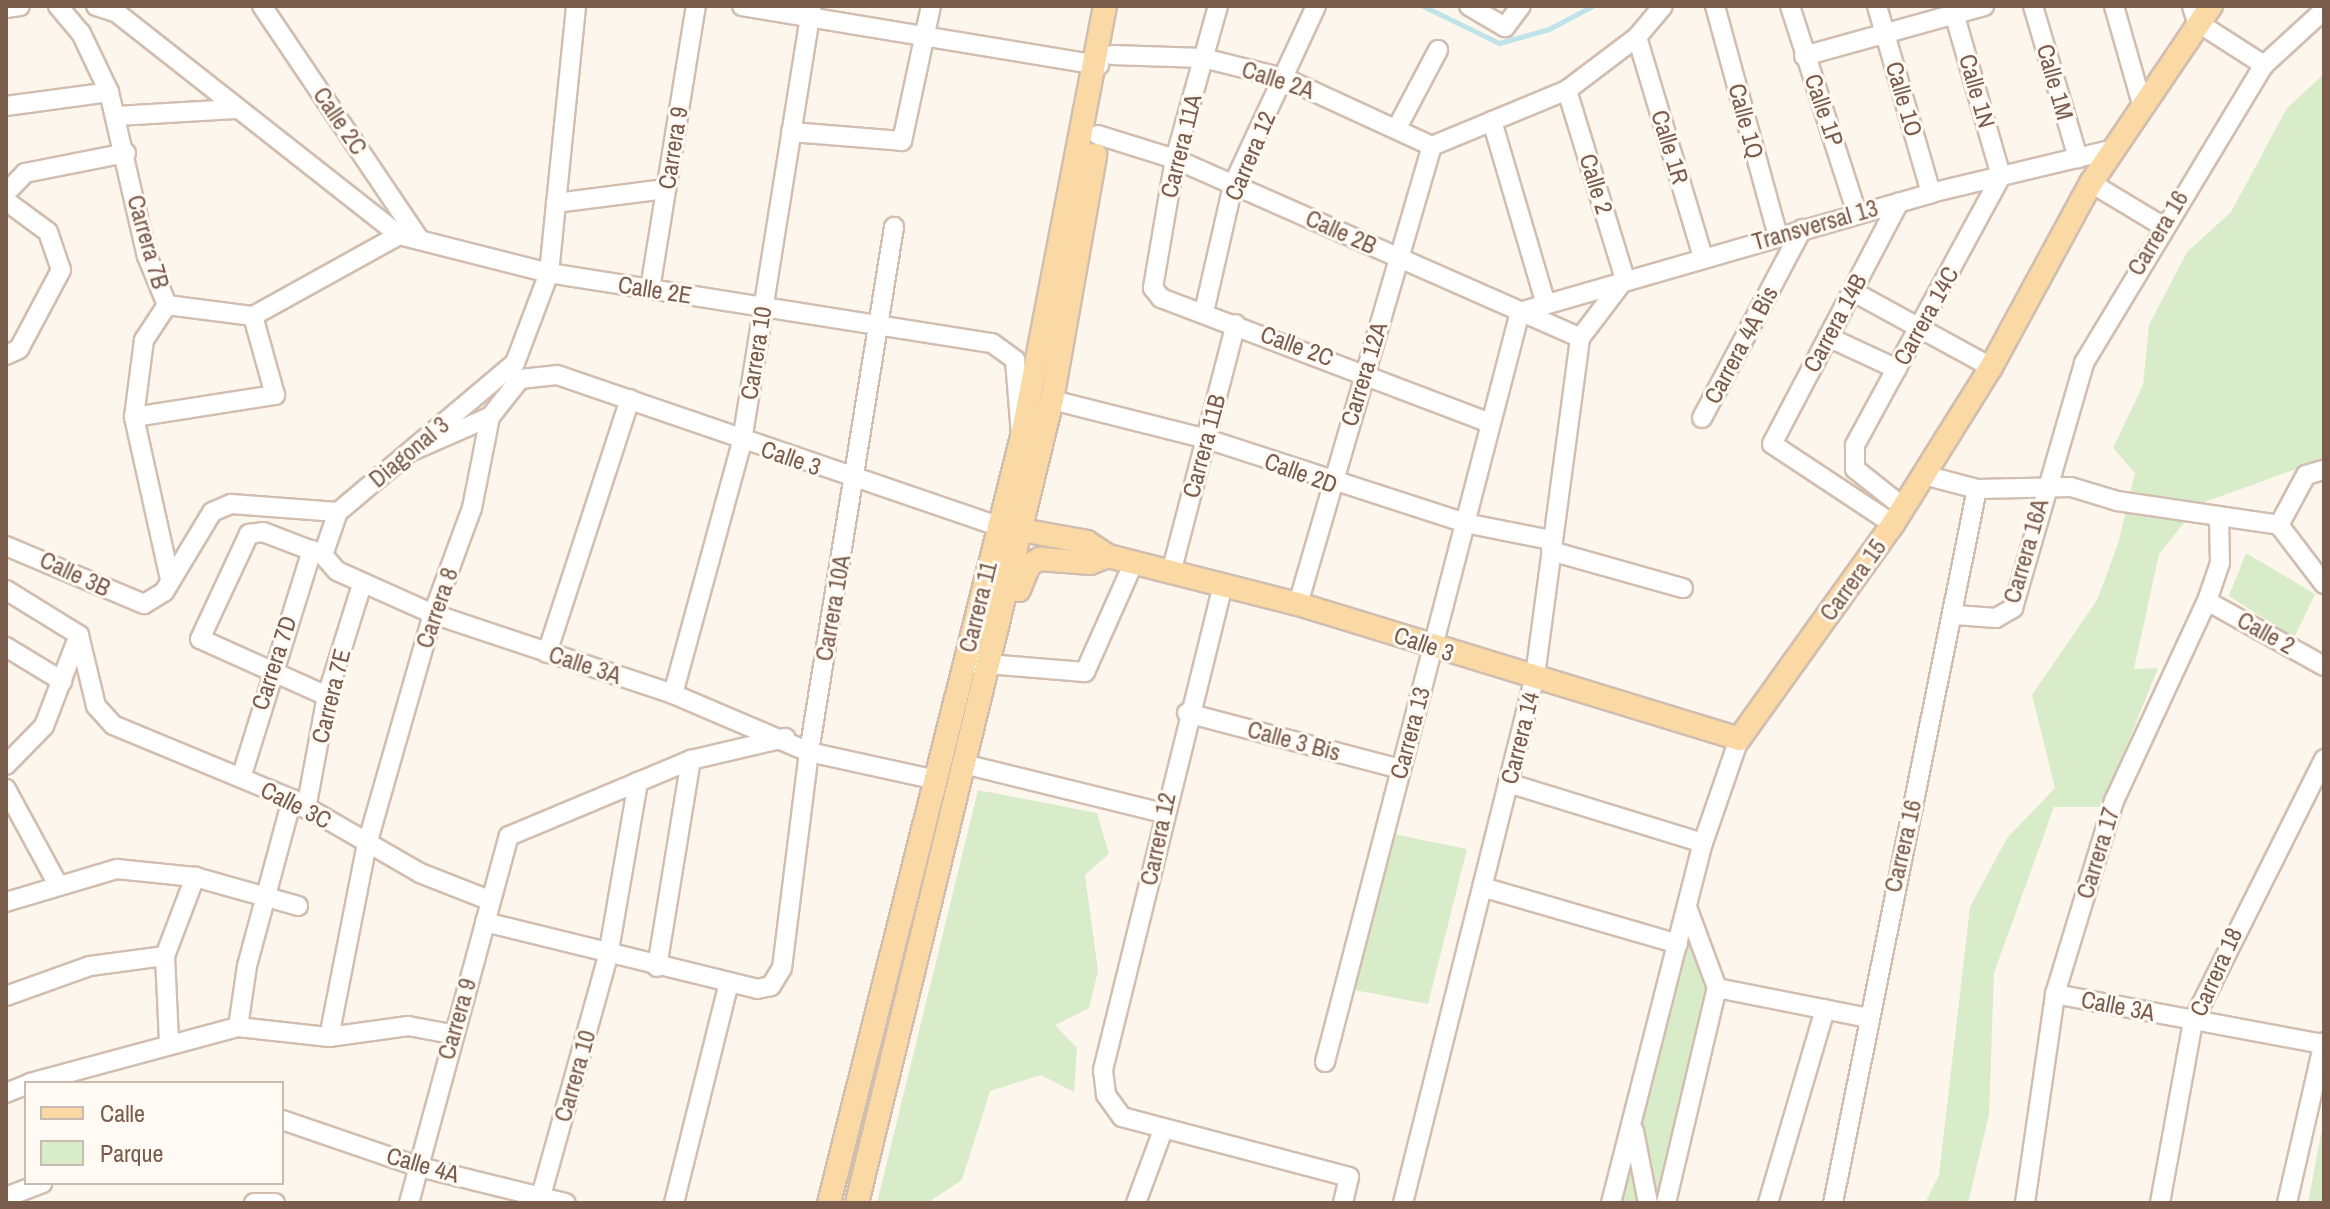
<!DOCTYPE html>
<style>
body{margin:0}
#map{position:relative;width:2330px;height:1209px;overflow:hidden;background:#fdf6ec;font-family:"Archivo Narrow",sans-serif}
div>[style]{position:absolute}
[style*='--x']{left:calc(var(--x)*1px);top:calc(var(--y)*1px);width:calc(var(--w)*1px);rotate:calc(var(--a)*1deg)}
.green>*{inset:0;background:#d8ecc9}
.stream>*{height:5px;margin:-2.5px;padding:0 2.5px;transform-origin:2.5px;border-radius:2.5px;background:#bfe3e8}
.roads{filter:drop-shadow(2px 0 #d1beb0) drop-shadow(-2px 0 #d1beb0) drop-shadow(0 2px #d1beb0) drop-shadow(0 -2px #d1beb0)}
.minor>*{height:18px;margin:-9px;padding:0 9px;transform-origin:9px;border-radius:9px;background:#fff}
.major>*{height:22px;margin:-11px;padding:0 11px;transform-origin:11px;border-radius:11px;background:#fbd9a5}
span{translate:-50% -50%;white-space:nowrap;text-align:center;line-height:1.15;-webkit-text-stroke:6px #fffaf3;paint-order:stroke}
.street-label{font-size:24px;color:#7a5c4d}
.frame{position:absolute;inset:0;border:8px solid #7a5c4d;pointer-events:none}
.legend{position:absolute;left:24px;top:1081px;width:260px;height:104px;box-sizing:border-box;background:#fffaf3;border:2px solid #cabbb1;margin:0;padding:10px 14px;list-style:none;font-size:24px;color:#7a5c4d}
.legend li{display:flex;align-items:center;gap:16px;height:40px}
.legend b{width:40px;border:2px solid #cabbb1}
</style>
<div id="map">
<div class="green">
<div style="clip-path:polygon(2324px 74px,2324px 459px,2199px 504px,2159px 554px,2134px 669px,2158px 668px,2102px 807px,2054px 807px,1994px 973px,1989px 1115px,1968px 1203px,1925px 1203px,1939px 1175px,1970px 907px,2007px 838px,2055px 788px,2032px 695px,2097px 600px,2118px 544px,2135px 473px,2113px 448px,2143px 385px,2149px 325px,2187px 252px,2231px 212px,2287px 108px)"></div>
<div style="clip-path:polygon(2246px 553px,2315px 594px,2294px 638px,2229px 596px)"></div>
<div style="clip-path:polygon(978px 790px,1097px 813px,1109px 854px,1085px 875px,1098px 971px,1089px 1008px,1055px 1025px,1077px 1048px,1074px 1092px,1041px 1075px,990px 1091px,962px 1180px,927px 1203px,877px 1203px)"></div>
<div style="clip-path:polygon(1388px 833px,1467px 849px,1428px 1004px,1349px 989px)"></div>
<div style="clip-path:polygon(1690px 934px,1712px 994px,1660px 1203px,1611px 1203px)"></div>
<div style="clip-path:polygon(2324px 1119px,2324px 1203px,2308px 1203px)"></div>
</div>
<div class="stream">
<div style="--x:1423;--y:6;--w:85;--a:26"></div>
<div style="--x:1499;--y:43;--w:52;--a:-15.6"></div>
<div style="--x:1549;--y:29;--w:49;--a:-28.1"></div>
</div>
<div class="roads">
<div class="minor">
<div style="--x:58;--y:6;--w:35;--a:50"></div>
<div style="--x:81;--y:33;--w:65;--a:64.6"></div>
<div style="--x:109;--y:92;--w:168;--a:77"></div>
<div style="--x:147;--y:256;--w:53;--a:67.8"></div>
<div style="--x:96;--y:6;--w:22;--a:18"></div>
<div style="--x:117;--y:13;--w:359;--a:38.2"></div>
<div style="--x:399;--y:235;--w:155;--a:14.2"></div>
<div style="--x:549;--y:273;--w:448;--a:9"></div>
<div style="--x:992;--y:343;--w:29;--a:36"></div>
<div style="--x:1015;--y:360;--w:75;--a:85.4"></div>
<div style="--x:262;--y:6;--w:279;--a:56"></div>
<div style="--x:742;--y:6;--w:362;--a:9.4"></div>
<div style="--x:1218;--y:6;--w:159;--a:105.7"></div>
<div style="--x:1175;--y:159;--w:131;--a:99.7"></div>
<div style="--x:1153;--y:288;--w:13;--a:51"></div>
<div style="--x:1161;--y:298;--w:350;--a:20.8"></div>
<div style="--x:1469;--y:6;--w:42;--a:30.3"></div>
<div style="--x:1505;--y:27;--w:26;--a:-53"></div>
<div style="--x:1715;--y:6;--w:238;--a:74.7"></div>
<div style="--x:1790;--y:6;--w:219;--a:72.1"></div>
<div style="--x:1877;--y:6;--w:195;--a:73.9"></div>
<div style="--x:2033;--y:6;--w:159;--a:73.5"></div>
<div style="--x:2114;--y:6;--w:102;--a:74.1"></div>
<div style="--x:2192;--y:6;--w:17;--a:73"></div>
<div style="--x:2197;--y:22;--w:80;--a:32.7"></div>
<div style="--x:6;--y:8;--w:14;--a:-8"></div>
<div style="--x:1637;--y:37;--w:230;--a:73.3"></div>
<div style="--x:1112;--y:55;--w:91;--a:1.9"></div>
<div style="--x:1203;--y:58;--w:83;--a:13.9"></div>
<div style="--x:1284;--y:78;--w:163;--a:24.7"></div>
<div style="--x:1804;--y:56;--w:187;--a:-15.5"></div>
<div style="--x:6;--y:106;--w:104;--a:-7.7"></div>
<div style="--x:117;--y:116;--w:118;--a:-3.4"></div>
<div style="--x:1492;--y:121;--w:188;--a:73.6"></div>
<div style="--x:1398;--y:126;--w:86;--a:-62.2"></div>
<div style="--x:791;--y:132;--w:111;--a:4.6"></div>
<div style="--x:902;--y:141;--w:138;--a:-77.9"></div>
<div style="--x:1098;--y:135;--w:81;--a:17.3"></div>
<div style="--x:1175;--y:159;--w:443;--a:23.8"></div>
<div style="--x:1432;--y:146;--w:146;--a:-22.5"></div>
<div style="--x:1567;--y:90;--w:88;--a:-37.1"></div>
<div style="--x:1637;--y:37;--w:40;--a:-50"></div>
<div style="--x:2091;--y:183;--w:82;--a:31"></div>
<div style="--x:6;--y:193;--w:28;--a:-46"></div>
<div style="--x:25;--y:173;--w:103;--a:-11.2"></div>
<div style="--x:6;--y:201;--w:52;--a:36.4"></div>
<div style="--x:48;--y:232;--w:40;--a:71.1"></div>
<div style="--x:61;--y:270;--w:89;--a:118"></div>
<div style="--x:19;--y:349;--w:14;--a:155"></div>
<div style="--x:556;--y:203;--w:111;--a:-7.3"></div>
<div style="--x:650;--y:289;--w:287;--a:-80.8"></div>
<div style="--x:1852;--y:291;--w:158;--a:28.7"></div>
<div style="--x:167;--y:305;--w:42;--a:123.3"></div>
<div style="--x:144;--y:340;--w:78;--a:97.4"></div>
<div style="--x:134;--y:417;--w:166;--a:77.5"></div>
<div style="--x:167;--y:305;--w:87;--a:7.3"></div>
<div style="--x:253;--y:316;--w:167;--a:-29"></div>
<div style="--x:1204;--y:312;--w:130;--a:-77.1"></div>
<div style="--x:1233;--y:185;--w:197;--a:-65.1"></div>
<div style="--x:1828;--y:337;--w:76;--a:24.9"></div>
<div style="--x:1052;--y:400;--w:160;--a:14.1"></div>
<div style="--x:1207;--y:439;--w:271;--a:18"></div>
<div style="--x:1465;--y:523;--w:88;--a:11.2"></div>
<div style="--x:134;--y:417;--w:143;--a:-8.9"></div>
<div style="--x:275;--y:395;--w:82;--a:-105.6"></div>
<div style="--x:1702;--y:418;--w:214;--a:-62.1"></div>
<div style="--x:412;--y:451;--w:85;--a:-23.6"></div>
<div style="--x:1924;--y:475;--w:55;--a:14.8"></div>
<div style="--x:1977;--y:489;--w:94;--a:-1.2"></div>
<div style="--x:2071;--y:487;--w:48;--a:16.9"></div>
<div style="--x:2117;--y:501;--w:164;--a:8.4"></div>
<div style="--x:1903;--y:507;--w:61;--a:-141.6"></div>
<div style="--x:1855;--y:469;--w:24;--a:-90"></div>
<div style="--x:1855;--y:445;--w:306;--a:-61.5"></div>
<div style="--x:2001;--y:176;--w:177;--a:-106.1"></div>
<div style="--x:1893;--y:524;--w:145;--a:-146.5"></div>
<div style="--x:1772;--y:444;--w:273;--a:-62.3"></div>
<div style="--x:2279;--y:525;--w:57;--a:-61.6"></div>
<div style="--x:2306;--y:475;--w:19;--a:-16"></div>
<div style="--x:2279;--y:525;--w:74;--a:52.7"></div>
<div style="--x:6;--y:546;--w:150;--a:22.8"></div>
<div style="--x:144;--y:604;--w:23;--a:-31"></div>
<div style="--x:164;--y:592;--w:93;--a:-59"></div>
<div style="--x:212;--y:512;--w:21;--a:-23"></div>
<div style="--x:231;--y:504;--w:107;--a:4.3"></div>
<div style="--x:1551;--y:551;--w:137;--a:15.7"></div>
<div style="--x:323;--y:555;--w:46;--a:-70.8"></div>
<div style="--x:338;--y:512;--w:231;--a:-40.1"></div>
<div style="--x:515;--y:363;--w:96;--a:-69.3"></div>
<div style="--x:549;--y:273;--w:268;--a:-84.2"></div>
<div style="--x:1172;--y:569;--w:253;--a:-75.4"></div>
<div style="--x:1223;--y:585;--w:500;--a:103.9"></div>
<div style="--x:1103;--y:1070;--w:25;--a:83"></div>
<div style="--x:1106;--y:1095;--w:27;--a:54"></div>
<div style="--x:1122;--y:1117;--w:235;--a:14.8"></div>
<div style="--x:1349;--y:1177;--w:27;--a:103"></div>
<div style="--x:6;--y:590;--w:86;--a:31.7"></div>
<div style="--x:79;--y:635;--w:73;--a:76.5"></div>
<div style="--x:96;--y:706;--w:25;--a:48"></div>
<div style="--x:113;--y:725;--w:194;--a:22.5"></div>
<div style="--x:292;--y:799;--w:148;--a:30"></div>
<div style="--x:420;--y:873;--w:74;--a:21.4"></div>
<div style="--x:2207;--y:601;--w:134;--a:29.1"></div>
<div style="--x:1298;--y:604;--w:477;--a:-73.7"></div>
<div style="--x:1956;--y:615;--w:40;--a:4.3"></div>
<div style="--x:1996;--y:618;--w:20;--a:-30"></div>
<div style="--x:2013;--y:608;--w:255;--a:-73.8"></div>
<div style="--x:2084;--y:363;--w:348;--a:-58.9"></div>
<div style="--x:2264;--y:65;--w:81;--a:-42.5"></div>
<div style="--x:6;--y:647;--w:66;--a:31.3"></div>
<div style="--x:547;--y:653;--w:267;--a:-71.9"></div>
<div style="--x:975;--y:663;--w:110;--a:4.7"></div>
<div style="--x:1085;--y:672;--w:120;--a:-66"></div>
<div style="--x:673;--y:694;--w:262;--a:-74.7"></div>
<div style="--x:742;--y:441;--w:441;--a:-80.9"></div>
<div style="--x:327;--y:696;--w:139;--a:-155.8"></div>
<div style="--x:200;--y:639;--w:116;--a:-65"></div>
<div style="--x:249;--y:534;--w:14;--a:-8"></div>
<div style="--x:263;--y:532;--w:64;--a:21"></div>
<div style="--x:323;--y:555;--w:21;--a:49"></div>
<div style="--x:337;--y:571;--w:105;--a:24.1"></div>
<div style="--x:433;--y:614;--w:253;--a:18.4"></div>
<div style="--x:673;--y:694;--w:148;--a:23.1"></div>
<div style="--x:809;--y:752;--w:126;--a:12.4"></div>
<div style="--x:1187;--y:713;--w:221;--a:14.7"></div>
<div style="--x:964;--y:764;--w:205;--a:13.8"></div>
<div style="--x:6;--y:765;--w:54;--a:-45.7"></div>
<div style="--x:44;--y:726;--w:97;--a:-69"></div>
<div style="--x:241;--y:778;--w:239;--a:-72.7"></div>
<div style="--x:1508;--y:783;--w:204;--a:17.1"></div>
<div style="--x:6;--y:789;--w:107;--a:61.5"></div>
<div style="--x:306;--y:809;--w:115;--a:-79.5"></div>
<div style="--x:327;--y:696;--w:117;--a:-72.6"></div>
<div style="--x:1482;--y:887;--w:204;--a:16.2"></div>
<div style="--x:6;--y:902;--w:116;--a:-16.6"></div>
<div style="--x:117;--y:869;--w:78;--a:5.9"></div>
<div style="--x:195;--y:877;--w:107;--a:15.7"></div>
<div style="--x:485;--y:922;--w:280;--a:13.8"></div>
<div style="--x:757;--y:989;--w:14;--a:-12"></div>
<div style="--x:771;--y:986;--w:21;--a:-59"></div>
<div style="--x:782;--y:968;--w:218;--a:-82.9"></div>
<div style="--x:809;--y:752;--w:532;--a:-80.8"></div>
<div style="--x:657;--y:967;--w:210;--a:-80.7"></div>
<div style="--x:1717;--y:988;--w:150;--a:11.2"></div>
<div style="--x:2055;--y:994;--w:272;--a:10.6"></div>
<div style="--x:6;--y:996;--w:89;--a:-19.7"></div>
<div style="--x:90;--y:966;--w:76;--a:-7.6"></div>
<div style="--x:238;--y:1027;--w:62;--a:-81.6"></div>
<div style="--x:247;--y:966;--w:173;--a:-74.9"></div>
<div style="--x:329;--y:1037;--w:197;--a:-78.9"></div>
<div style="--x:367;--y:844;--w:239;--a:-74"></div>
<div style="--x:433;--y:614;--w:113;--a:-69.8"></div>
<div style="--x:472;--y:508;--w:93;--a:-78.8"></div>
<div style="--x:490;--y:417;--w:48;--a:-51.7"></div>
<div style="--x:520;--y:379;--w:37;--a:-6"></div>
<div style="--x:557;--y:375;--w:467;--a:18.9"></div>
<div style="--x:169;--y:1041;--w:85;--a:-92.7"></div>
<div style="--x:165;--y:956;--w:85;--a:-69.2"></div>
<div style="--x:1325;--y:1062;--w:775;--a:-75.43"></div>
<div style="--x:1520;--y:312;--w:428;--a:-16.1"></div>
<div style="--x:1931;--y:193;--w:188;--a:-13.5"></div>
<div style="--x:30;--y:1083;--w:215;--a:-15.1"></div>
<div style="--x:238;--y:1027;--w:92;--a:6.3"></div>
<div style="--x:329;--y:1037;--w:80;--a:-7.9"></div>
<div style="--x:408;--y:1026;--w:44;--a:10.5"></div>
<div style="--x:6;--y:1093;--w:22;--a:-22"></div>
<div style="--x:282;--y:1120;--w:145;--a:18.9"></div>
<div style="--x:419;--y:1167;--w:151;--a:13.8"></div>
<div style="--x:1634;--y:1131;--w:73;--a:79"></div>
<div style="--x:541;--y:1196;--w:249;--a:-74.4"></div>
<div style="--x:608;--y:956;--w:177;--a:-80.2"></div>
<div style="--x:6;--y:1197;--w:39;--a:-21"></div>
<div style="--x:254;--y:1203;--w:21;--a:0"></div>
<div style="--x:409;--y:1203;--w:380;--a:-74.8"></div>
<div style="--x:509;--y:836;--w:197;--a:-22.7"></div>
<div style="--x:691;--y:760;--w:97;--a:-13.2"></div>
<div style="--x:674;--y:1203;--w:227;--a:-76"></div>
<div style="--x:1136;--y:1203;--w:78;--a:-69.7"></div>
<div style="--x:1403;--y:1203;--w:543;--a:-75.94"></div>
<div style="--x:1535;--y:676;--w:341;--a:-82.4"></div>
<div style="--x:1580;--y:338;--w:74;--a:-52.7"></div>
<div style="--x:1625;--y:279;--w:198;--a:-107.1"></div>
<div style="--x:1611;--y:1203;--w:372;--a:-75.7"></div>
<div style="--x:1703;--y:843;--w:110;--a:-70.9"></div>
<div style="--x:1666;--y:1203;--w:221;--a:-76.7"></div>
<div style="--x:1717;--y:988;--w:86;--a:-110.3"></div>
<div style="--x:1768;--y:1203;--w:202;--a:-73.6"></div>
<div style="--x:1833;--y:1203;--w:728;--a:-78.6"></div>
<div style="--x:2025;--y:1203;--w:211;--a:-81.8"></div>
<div style="--x:2055;--y:994;--w:202;--a:-73"></div>
<div style="--x:2114;--y:801;--w:221;--a:-65.1"></div>
<div style="--x:2207;--y:601;--w:40;--a:-71.1"></div>
<div style="--x:2220;--y:563;--w:44;--a:-91.3"></div>
<div style="--x:2160;--y:1203;--w:185;--a:-79.7"></div>
<div style="--x:2193;--y:1021;--w:293;--a:-63.4"></div>
<div style="--x:2287;--y:1203;--w:165;--a:-77.1"></div>
</div>
<div class="major">
<div style="--x:999;--y:526;--w:89;--a:10.3"></div>
<div style="--x:1087;--y:542;--w:25;--a:34"></div>
<div style="--x:1108;--y:556;--w:196;--a:14.2"></div>
<div style="--x:1298;--y:604;--w:461;--a:17"></div>
<div style="--x:1739;--y:739;--w:264;--a:-54.4"></div>
<div style="--x:1893;--y:524;--w:185;--a:-58"></div>
<div style="--x:1991;--y:367;--w:209;--a:-61.5"></div>
<div style="--x:2091;--y:183;--w:214;--a:-55.9"></div>
<div style="--x:1019;--y:590;--w:27;--a:-68"></div>
<div style="--x:1029;--y:565;--w:13;--a:-29"></div>
<div style="--x:1040;--y:559;--w:50;--a:4.6"></div>
<div style="--x:1090;--y:563;--w:19;--a:-21"></div>
<div style="--x:829;--y:1203;--w:790;--a:-75.86"></div>
<div style="--x:1022;--y:437;--w:439;--a:-79.1"></div>
<div style="--x:857;--y:1203;--w:826;--a:-76.35"></div>
<div style="--x:1052;--y:400;--w:249;--a:-80"></div>
</div>
</div>
<div class="street-label">
<span style="left:1278px;top:80px;rotate:18deg">Calle 2A</span>
<span style="left:2055px;top:82px;rotate:74deg">Calle 1M</span>
<span style="left:1977px;top:91px;rotate:74deg">Calle 1N</span>
<span style="left:1904px;top:99px;rotate:74deg">Calle 1O</span>
<span style="left:1824px;top:110px;rotate:71deg">Calle 1P</span>
<span style="left:340px;top:121px;rotate:56deg">Calle 2C</span>
<span style="left:1746px;top:121px;rotate:75deg">Calle 1Q</span>
<span style="left:1181px;top:146px;rotate:-76deg">Carrera 11A</span>
<span style="left:1670px;top:147px;rotate:73deg">Calle 1R</span>
<span style="left:673px;top:148px;rotate:-81deg">Carrera 9</span>
<span style="left:1250px;top:156px;rotate:-67deg">Carrera 12</span>
<span style="left:1596px;top:184px;rotate:73deg">Calle 2</span>
<span style="left:1815px;top:225px;rotate:-16deg">Transversal 13</span>
<span style="left:1341px;top:232px;rotate:24deg">Calle 2B</span>
<span style="left:2158px;top:233px;rotate:-59deg">Carrera 16</span>
<span style="left:148px;top:242px;rotate:74deg">Carrera 7B</span>
<span style="left:655px;top:290px;rotate:9deg">Calle 2E</span>
<span style="left:1926px;top:316px;rotate:-61deg">Carrera 14C</span>
<span style="left:1835px;top:323px;rotate:-62deg">Carrera 14B</span>
<span style="left:1741px;top:345px;rotate:-62deg">Carrera 4A Bis</span>
<span style="left:1297px;top:346px;rotate:20deg">Calle 2C</span>
<span style="left:756px;top:353px;rotate:-81deg">Carrera 10</span>
<span style="left:1364px;top:374px;rotate:-73deg">Carrera 12A</span>
<span style="left:1204px;top:446px;rotate:-75deg">Carrera 11B</span>
<span style="left:409px;top:452px;rotate:-40deg">Diagonal 3</span>
<span style="left:791px;top:458px;rotate:19deg">Calle 3</span>
<span style="left:1301px;top:473px;rotate:20deg">Calle 2D</span>
<span style="left:2026px;top:551px;rotate:-74deg">Carrera 16A</span>
<span style="left:75px;top:574px;rotate:25deg">Calle 3B</span>
<span style="left:1853px;top:580px;rotate:-54deg">Carrera 15</span>
<span style="left:978px;top:607px;rotate:-76deg">Carrera 11</span>
<span style="left:437px;top:608px;rotate:-71deg">Carrera 8</span>
<span style="left:833px;top:608px;rotate:-80deg">Carrera 10A</span>
<span style="left:2266px;top:633px;rotate:29deg">Calle 2</span>
<span style="left:1424px;top:644px;rotate:19deg">Calle 3</span>
<span style="left:274px;top:663px;rotate:-72deg">Carrera 7D</span>
<span style="left:585px;top:665px;rotate:18deg">Calle 3A</span>
<span style="left:331px;top:696px;rotate:-76deg">Carrera 7E</span>
<span style="left:1410px;top:733px;rotate:-75deg">Carrera 13</span>
<span style="left:1520px;top:738px;rotate:-76deg">Carrera 14</span>
<span style="left:1294px;top:741px;rotate:15deg">Calle 3 Bis</span>
<span style="left:296px;top:805px;rotate:27deg">Calle 3C</span>
<span style="left:1158px;top:839px;rotate:-78deg">Carrera 12</span>
<span style="left:1903px;top:846px;rotate:-77deg">Carrera 16</span>
<span style="left:2098px;top:853px;rotate:-73deg">Carrera 17</span>
<span style="left:2216px;top:972px;rotate:-66deg">Carrera 18</span>
<span style="left:2118px;top:1006px;rotate:11deg">Calle 3A</span>
<span style="left:457px;top:1019px;rotate:-74deg">Carrera 9</span>
<span style="left:575px;top:1076px;rotate:-74deg">Carrera 10</span>
<span style="left:423px;top:1165px;rotate:16deg">Calle 4A</span>
</div>
<div class="frame"></div>
<ul class="legend">
<li><b style="height:10px;background:#fbd9a5"></b>Calle</li>
<li><b style="height:22px;background:#d8ecc9"></b>Parque</li>
</ul>
</div>
